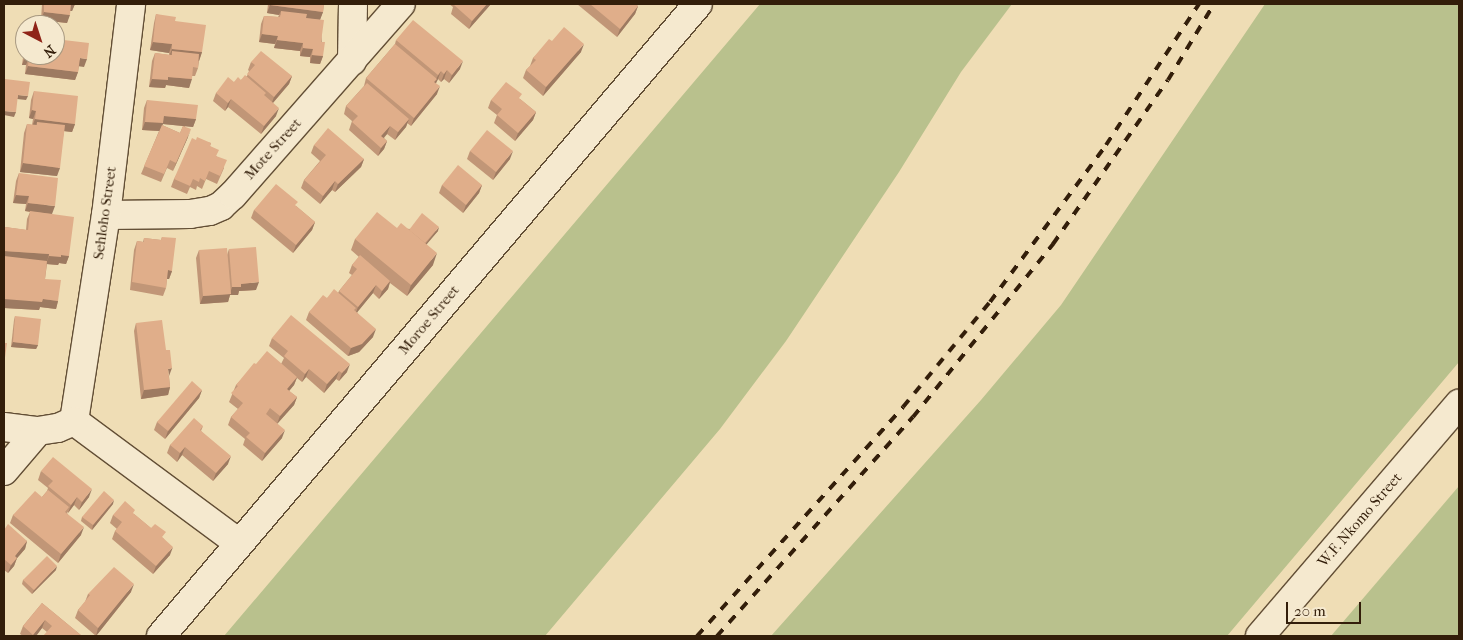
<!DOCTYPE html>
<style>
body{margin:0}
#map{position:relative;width:1463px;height:640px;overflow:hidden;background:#efddb5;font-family:"IM FELL French Canon",serif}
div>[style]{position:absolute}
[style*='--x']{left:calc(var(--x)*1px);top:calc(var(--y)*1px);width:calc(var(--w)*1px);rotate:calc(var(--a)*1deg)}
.green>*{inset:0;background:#b9c18d}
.roads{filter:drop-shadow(1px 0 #624e35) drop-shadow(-1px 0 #624e35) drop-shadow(0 1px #624e35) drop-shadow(0 -1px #624e35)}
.street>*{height:28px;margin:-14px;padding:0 14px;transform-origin:14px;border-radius:14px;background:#f5e9cf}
.secondary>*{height:28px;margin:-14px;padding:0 14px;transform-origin:14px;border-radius:14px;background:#f5e9cf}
.rail>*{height:4px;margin-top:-2px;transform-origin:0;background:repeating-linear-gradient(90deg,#331e0a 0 9px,transparent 0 18px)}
.wall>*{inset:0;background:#c19677}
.shaded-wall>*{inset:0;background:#9d7a61}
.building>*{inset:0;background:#e0ae8a}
span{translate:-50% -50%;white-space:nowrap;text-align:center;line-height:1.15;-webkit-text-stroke:4px #f5e9cf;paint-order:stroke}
.street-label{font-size:15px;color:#331e0a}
.frame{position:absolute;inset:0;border:5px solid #331e0a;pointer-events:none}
.north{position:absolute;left:15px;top:15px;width:50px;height:50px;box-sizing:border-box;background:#f5e9cf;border:1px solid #a79880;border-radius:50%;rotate:140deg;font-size:14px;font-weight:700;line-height:20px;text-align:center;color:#331e0a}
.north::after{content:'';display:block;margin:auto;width:18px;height:22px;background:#8f2418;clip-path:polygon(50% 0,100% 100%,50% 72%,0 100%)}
.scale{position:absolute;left:1286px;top:602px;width:75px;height:22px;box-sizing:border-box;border:2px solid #331e0a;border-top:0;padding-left:6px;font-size:15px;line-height:18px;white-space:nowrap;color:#331e0a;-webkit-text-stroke:4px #f5e9cf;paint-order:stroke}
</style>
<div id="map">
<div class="green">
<div style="clip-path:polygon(760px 4px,1012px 4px,961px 72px,899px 172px,786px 341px,720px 429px,545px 636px,224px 636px)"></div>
<div style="clip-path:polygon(1265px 4px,1459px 4px,1459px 362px,1227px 636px,771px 636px,981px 400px,1061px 305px)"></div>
<div style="clip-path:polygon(1459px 486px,1459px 636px,1331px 636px)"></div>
</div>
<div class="roads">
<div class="street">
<div style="--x:352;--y:61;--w:57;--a:-89"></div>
<div style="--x:106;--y:215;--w:84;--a:-0.7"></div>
<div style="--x:190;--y:214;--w:20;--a:-9"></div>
<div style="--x:210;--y:211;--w:12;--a:-24"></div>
<div style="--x:221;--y:206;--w:16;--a:-43"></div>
<div style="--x:233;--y:195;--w:254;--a:-48.7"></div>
<div style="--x:74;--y:421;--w:208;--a:-81.2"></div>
<div style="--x:106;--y:215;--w:212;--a:-83.2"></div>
<div style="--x:74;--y:421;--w:205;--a:36.5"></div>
<div style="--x:4;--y:427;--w:34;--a:7"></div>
<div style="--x:38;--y:431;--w:20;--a:-9"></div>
<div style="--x:58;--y:428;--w:17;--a:-24"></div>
<div style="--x:4;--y:471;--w:52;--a:-49.6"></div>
</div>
<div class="secondary">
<div style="--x:161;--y:636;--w:829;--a:-49.65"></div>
<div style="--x:1260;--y:636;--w:306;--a:-49.4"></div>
</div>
</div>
<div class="rail">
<div style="--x:697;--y:636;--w:308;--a:-48"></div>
<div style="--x:903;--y:407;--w:136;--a:-50.4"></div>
<div style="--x:990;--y:302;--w:195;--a:-53.5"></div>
<div style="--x:1106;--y:145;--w:169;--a:-56.6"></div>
<div style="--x:717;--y:636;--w:294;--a:-48.2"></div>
<div style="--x:913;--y:417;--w:223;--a:-51"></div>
<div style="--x:1053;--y:244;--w:200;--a:-55"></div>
<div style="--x:1168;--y:80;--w:89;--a:-58.8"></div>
</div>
<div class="wall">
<div style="clip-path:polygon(42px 4px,75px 4px,72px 11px,70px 11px,67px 23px,41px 20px)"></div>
<div style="clip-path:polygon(268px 4px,324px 4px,323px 12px,320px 19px,323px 56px,320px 64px,310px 63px,310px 57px,300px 56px,300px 51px,274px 48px,275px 44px,259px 42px,261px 24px,264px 16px,278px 17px,279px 15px,267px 13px)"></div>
<div style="clip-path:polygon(449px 4px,491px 4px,469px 29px,451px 14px,453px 7px)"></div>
<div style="clip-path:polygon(577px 4px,635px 4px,638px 6px,635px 14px,617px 37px)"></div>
<div style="clip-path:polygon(156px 14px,175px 21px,202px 52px,199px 61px,198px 68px,195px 76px,192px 76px,189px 88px,166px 85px,165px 88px,149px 87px,152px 61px,155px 53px,169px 55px,169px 53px,150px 50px,154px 23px)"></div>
<div style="clip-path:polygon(396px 40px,460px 69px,449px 83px,444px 79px,441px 82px,438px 79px,436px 83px,437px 94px,411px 126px,407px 123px,406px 127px,395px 140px,387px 134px,384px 138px,387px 141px,384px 149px,378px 156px,349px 130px,352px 121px,344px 114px,346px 106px,364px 86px,366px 78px,395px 44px)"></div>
<div style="clip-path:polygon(552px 41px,581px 52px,543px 96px,523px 78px,526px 70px,530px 66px,533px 58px)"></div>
<div style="clip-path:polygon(25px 42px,25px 55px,84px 67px,79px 66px,78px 72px,75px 80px,25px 74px,26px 65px,22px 65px)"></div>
<div style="clip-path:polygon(251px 62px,292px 76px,289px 84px,273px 103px,276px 116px,261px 134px,228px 107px,225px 111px,213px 101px,216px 93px,234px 82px,241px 80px,247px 76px,249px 71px,248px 70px)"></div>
<div style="clip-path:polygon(34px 91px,75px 124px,72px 132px,64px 131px,57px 176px,20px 172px,24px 133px,27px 124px,32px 125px,33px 119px,29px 118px,31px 100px)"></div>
<div style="clip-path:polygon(520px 99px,536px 112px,533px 120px,515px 141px,494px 123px,497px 115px,488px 108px,491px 100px)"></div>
<div style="clip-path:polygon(evenodd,147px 100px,196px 119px,193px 127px,185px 126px,188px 137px,173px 171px,167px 168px,161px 182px,141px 174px,159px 131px,142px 130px,144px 108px,147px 100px,163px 124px,183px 126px,180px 133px,162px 125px,163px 124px)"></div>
<div style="clip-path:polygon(196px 140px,211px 143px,210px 146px,224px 168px,217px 184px,206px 179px,202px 189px,197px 186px,196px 190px,190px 187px,187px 194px,171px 187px,174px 179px)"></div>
<div style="clip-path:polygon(314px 145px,364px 159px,361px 167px,335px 192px,332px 190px,320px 204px,301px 188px,304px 180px,320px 161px,311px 153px)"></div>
<div style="clip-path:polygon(470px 151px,510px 159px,493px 180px,467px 159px)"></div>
<div style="clip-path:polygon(19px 173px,52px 214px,69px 256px,66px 264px,59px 263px,58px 265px,47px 264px,45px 279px,58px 301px,56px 309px,40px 307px,39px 310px,4px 308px,4px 230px,5px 227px,26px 230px,27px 219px,30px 212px,25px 211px,26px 204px,13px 203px,16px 181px)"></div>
<div style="clip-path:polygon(442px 185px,482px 185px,479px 193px,463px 213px,439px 193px)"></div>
<div style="clip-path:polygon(296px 206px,315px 222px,312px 230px,293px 253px,251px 218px,254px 210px)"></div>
<div style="clip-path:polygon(397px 228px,438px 231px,426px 244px,433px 265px,407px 296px,390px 283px,388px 289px,379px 299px,373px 293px,357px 312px,373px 337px,359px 352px,348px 356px,306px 320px,309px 312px,327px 298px,338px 293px,339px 291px,352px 275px,349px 273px,352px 265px,359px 257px,351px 250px,355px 239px)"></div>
<div style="clip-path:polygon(162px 237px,172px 271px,169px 279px,167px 279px,166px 288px,163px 296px,130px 290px,134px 250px,137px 241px,143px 242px,144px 238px,161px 240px)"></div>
<div style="clip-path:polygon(229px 249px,256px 290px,239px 291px,238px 295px,230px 295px,228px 302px,200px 304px,196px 258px,199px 250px,227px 255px)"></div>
<div style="clip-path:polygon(15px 316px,38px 345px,36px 349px,11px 347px,14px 320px)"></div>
<div style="clip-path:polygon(136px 323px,169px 376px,170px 387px,168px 395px,141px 399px,134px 331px)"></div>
<div style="clip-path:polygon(272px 338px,347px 372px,339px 381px,336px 379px,324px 393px,306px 377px,302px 382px,297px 378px,294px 385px,289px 391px,297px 397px,294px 405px,277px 424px,282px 438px,262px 461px,243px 445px,245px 439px,228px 425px,231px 417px,238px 409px,229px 402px,236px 385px,256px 364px,281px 364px,284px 358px,269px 346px)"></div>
<div style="clip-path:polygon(202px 390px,199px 398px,165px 439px,154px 430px,157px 422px)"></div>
<div style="clip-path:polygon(203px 426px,201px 431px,228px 464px,213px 481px,182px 455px,177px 462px,167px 453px,170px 445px)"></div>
<div style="clip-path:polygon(41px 471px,89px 497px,79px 510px,74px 505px,68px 513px,67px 512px,67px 513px,81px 535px,58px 563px,10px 523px,13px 515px,42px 497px,47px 491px,48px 488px,38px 480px)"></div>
<div style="clip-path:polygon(113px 504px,92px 530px,81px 521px,82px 517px)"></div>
<div style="clip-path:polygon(134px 514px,164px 539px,170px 555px,153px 574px,112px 539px,115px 531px,117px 529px,110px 523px,113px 515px)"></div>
<div style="clip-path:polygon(4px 530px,27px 541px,25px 549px,17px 558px,14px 566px,8px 573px,4px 570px)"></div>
<div style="clip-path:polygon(56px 570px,32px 594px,22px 584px,23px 580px)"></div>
<div style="clip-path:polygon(131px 592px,96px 636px,75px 618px,78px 610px,85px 602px,88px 594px)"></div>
<div style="clip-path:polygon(42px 603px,82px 636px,47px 632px,42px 628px,36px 636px,23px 636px,20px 634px,23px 626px)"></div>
</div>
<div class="shaded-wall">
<div style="clip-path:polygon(71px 4px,75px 4px,72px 11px,68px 11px)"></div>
<div style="clip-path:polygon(487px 4px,491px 4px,469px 29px,472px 21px)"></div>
<div style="clip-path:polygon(270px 5px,323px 12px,320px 20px,280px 15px,281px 11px,279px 15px,267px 13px)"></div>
<div style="clip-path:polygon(638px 6px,635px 14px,617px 37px,620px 29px)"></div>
<div style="clip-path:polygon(44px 12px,70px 15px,67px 23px,41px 20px)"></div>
<div style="clip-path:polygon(262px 34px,278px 36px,275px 44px,259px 42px)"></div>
<div style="clip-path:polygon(277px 40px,303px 43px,300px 51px,274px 48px)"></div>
<div style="clip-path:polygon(153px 42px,172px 44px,169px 53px,150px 50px)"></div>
<div style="clip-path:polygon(584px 44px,581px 52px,543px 96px,546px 87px)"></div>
<div style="clip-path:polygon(303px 48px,313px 49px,310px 57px,300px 56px)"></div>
<div style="clip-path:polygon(172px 49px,202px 52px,199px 61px,171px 58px,172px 51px,170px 57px,169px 57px)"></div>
<div style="clip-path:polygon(312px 55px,323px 56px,320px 64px,310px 63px)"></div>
<div style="clip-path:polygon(25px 57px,29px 57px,26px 65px,22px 65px)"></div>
<div style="clip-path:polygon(80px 58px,87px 59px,84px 67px,77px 66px)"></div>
<div style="clip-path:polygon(463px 61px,460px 69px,449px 83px,452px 75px)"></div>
<div style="clip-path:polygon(28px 66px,78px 72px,75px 80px,25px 74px)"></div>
<div style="clip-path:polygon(447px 70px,444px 79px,441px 82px,444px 74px)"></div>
<div style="clip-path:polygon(441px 71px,438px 79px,434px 87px,434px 82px)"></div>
<div style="clip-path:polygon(292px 76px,289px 84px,271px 105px,274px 97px)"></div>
<div style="clip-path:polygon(168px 77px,192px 79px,189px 88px,166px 85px,165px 88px,149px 87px,152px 79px)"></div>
<div style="clip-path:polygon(440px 86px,437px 94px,411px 126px,414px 118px)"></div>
<div style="clip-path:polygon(18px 95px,28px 96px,26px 100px,17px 99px)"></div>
<div style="clip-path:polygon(231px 99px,228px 107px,225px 111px,228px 103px)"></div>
<div style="clip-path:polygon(279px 108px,276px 116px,261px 134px,264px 126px)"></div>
<div style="clip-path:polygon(32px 110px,36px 111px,33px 119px,29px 118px)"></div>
<div style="clip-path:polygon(4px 111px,16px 112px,14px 117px,4px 115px)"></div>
<div style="clip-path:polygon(536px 112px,533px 120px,515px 141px,518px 133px)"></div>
<div style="clip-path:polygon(164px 116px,196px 119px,193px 127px,163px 124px,160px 131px,142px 130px,145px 122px)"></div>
<div style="clip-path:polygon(35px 119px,75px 124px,72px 132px,36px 128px,37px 122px,35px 127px,32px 127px)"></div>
<div style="clip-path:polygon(409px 119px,406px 127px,395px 140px,398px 132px)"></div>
<div style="clip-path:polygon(390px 126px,387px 134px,378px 144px,381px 136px)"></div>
<div style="clip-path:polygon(191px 129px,188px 137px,173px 171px,176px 163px)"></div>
<div style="clip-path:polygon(387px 141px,384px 149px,378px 156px,381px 148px)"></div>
<div style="clip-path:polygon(513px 151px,510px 159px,493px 180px,496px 172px)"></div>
<div style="clip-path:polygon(364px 159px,361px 167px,335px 192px,338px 184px)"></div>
<div style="clip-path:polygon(23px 163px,60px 168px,57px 176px,20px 172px)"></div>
<div style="clip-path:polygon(335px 181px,332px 190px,320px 204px,323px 196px)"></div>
<div style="clip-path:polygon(482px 185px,479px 193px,463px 213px,466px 205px)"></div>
<div style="clip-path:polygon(16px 195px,29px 196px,26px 204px,13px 203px)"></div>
<div style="clip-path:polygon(28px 203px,55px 206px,52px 214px,25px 211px)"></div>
<div style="clip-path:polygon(315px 222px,312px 230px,293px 253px,296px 245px)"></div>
<div style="clip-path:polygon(439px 227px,438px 231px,421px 251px,423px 247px)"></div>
<div style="clip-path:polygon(4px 251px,49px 254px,47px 262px,4px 259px)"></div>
<div style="clip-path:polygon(437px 253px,433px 265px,407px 296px,411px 285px)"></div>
<div style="clip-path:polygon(61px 255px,69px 256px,66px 264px,59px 263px,58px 265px,46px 264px,49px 256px)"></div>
<div style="clip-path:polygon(168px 270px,172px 271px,169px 279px,165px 279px)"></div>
<div style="clip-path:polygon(390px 281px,388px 289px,379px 299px,382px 291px)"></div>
<div style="clip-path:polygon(259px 282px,256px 290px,239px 291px,238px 295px,230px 295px,228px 302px,200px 304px,203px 296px,230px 294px,232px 287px,241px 284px)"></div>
<div style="clip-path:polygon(376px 285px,373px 293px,355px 315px,358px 307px)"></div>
<div style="clip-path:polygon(4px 299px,43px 299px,58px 301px,56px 309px,40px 307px,39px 310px,4px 308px)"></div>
<div style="clip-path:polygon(376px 329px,373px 337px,359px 352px,348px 356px,351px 348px)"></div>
<div style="clip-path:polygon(13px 342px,38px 345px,36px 349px,11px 347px)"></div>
<div style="clip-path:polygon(350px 364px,347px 372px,339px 381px,342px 373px)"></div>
<div style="clip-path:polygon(172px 368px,169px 376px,168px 369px)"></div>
<div style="clip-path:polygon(309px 369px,306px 377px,302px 382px,305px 374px)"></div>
<div style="clip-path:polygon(339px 371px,336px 379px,324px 393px,327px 384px)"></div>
<div style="clip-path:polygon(297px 377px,294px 385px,284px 397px,287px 389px)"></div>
<div style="clip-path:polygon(170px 387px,168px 395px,141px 399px,144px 390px)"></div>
<div style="clip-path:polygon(202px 390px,199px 398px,165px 439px,168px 431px)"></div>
<div style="clip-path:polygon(297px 397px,294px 405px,277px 424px,280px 416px)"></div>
<div style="clip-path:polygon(285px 430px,282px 438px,262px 461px,265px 453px)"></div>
<div style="clip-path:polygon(185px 447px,182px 455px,177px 462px,180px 453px)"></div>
<div style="clip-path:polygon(231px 456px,228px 464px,213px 481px,216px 473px)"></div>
<div style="clip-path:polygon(92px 489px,89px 497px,79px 510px,82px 502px)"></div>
<div style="clip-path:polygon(77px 497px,74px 505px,68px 513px,71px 505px)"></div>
<div style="clip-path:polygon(114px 500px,113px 504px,92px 530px,93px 525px)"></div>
<div style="clip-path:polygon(84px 527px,81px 535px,58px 563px,61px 554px)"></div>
<div style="clip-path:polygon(27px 541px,25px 549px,12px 564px,15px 556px)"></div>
<div style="clip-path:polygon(173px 547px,170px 555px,153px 574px,156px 566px)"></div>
<div style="clip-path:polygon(17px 558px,14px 566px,8px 573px,11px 565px)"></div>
<div style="clip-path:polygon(57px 566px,56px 570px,32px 594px,34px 590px)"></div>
<div style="clip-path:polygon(134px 584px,131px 592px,96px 636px,98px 628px)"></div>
<div style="clip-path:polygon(45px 620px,42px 628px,36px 636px,32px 636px)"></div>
</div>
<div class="building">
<div style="clip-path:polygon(44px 4px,71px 4px,70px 15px,44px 12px)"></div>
<div style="clip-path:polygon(270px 4px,324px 4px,323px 12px,270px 5px)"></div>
<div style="clip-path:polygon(455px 4px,487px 4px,472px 21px,454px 5px)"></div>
<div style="clip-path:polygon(590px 4px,635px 4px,638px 6px,620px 29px)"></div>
<div style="clip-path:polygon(281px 11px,307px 14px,306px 18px,324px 20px,321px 42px,325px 42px,323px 56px,312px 55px,313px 49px,303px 48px,303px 43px,277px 40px,278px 36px,262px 34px,264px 16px,280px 17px)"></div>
<div style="clip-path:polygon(156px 14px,176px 17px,175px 21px,206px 25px,202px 52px,172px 49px,172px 44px,153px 42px)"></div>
<div style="clip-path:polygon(413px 20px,463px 61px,452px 75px,447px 70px,444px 74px,441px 71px,438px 75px,396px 40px)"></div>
<div style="clip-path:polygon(564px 27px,584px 44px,546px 87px,526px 70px,536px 60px,533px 58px,549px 39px,552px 41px)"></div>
<div style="clip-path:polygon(55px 39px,89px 43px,87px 59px,80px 58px,78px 72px,28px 66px,29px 57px,25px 57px,25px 54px,25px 55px,55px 55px)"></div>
<div style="clip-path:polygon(395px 44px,437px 79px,434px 82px,440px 86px,414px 118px,366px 78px)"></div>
<div style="clip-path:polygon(172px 51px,199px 54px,198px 68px,193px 67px,192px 79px,168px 77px,168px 80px,152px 79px,155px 53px,172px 55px)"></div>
<div style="clip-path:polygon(261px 51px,292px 76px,274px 97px,247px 74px,255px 65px,251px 62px)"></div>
<div style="clip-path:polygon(245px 75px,266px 93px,264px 95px,279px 108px,264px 126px,231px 99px,228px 103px,216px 93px,228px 77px,234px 82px,238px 77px,241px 80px)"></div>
<div style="clip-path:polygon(5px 79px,30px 82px,28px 96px,18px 95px,16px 112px,4px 111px,4px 93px)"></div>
<div style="clip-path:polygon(506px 82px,522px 94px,519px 98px,536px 112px,518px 133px,497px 115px,502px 109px,491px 100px)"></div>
<div style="clip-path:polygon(367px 83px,409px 119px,398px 132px,390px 126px,381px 136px,387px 141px,381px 148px,352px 122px,358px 116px,346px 106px)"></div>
<div style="clip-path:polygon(34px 91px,78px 96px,75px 124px,35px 119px,36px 111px,32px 110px)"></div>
<div style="clip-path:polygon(147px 100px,198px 105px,196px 119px,164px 116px,163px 123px,145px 122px)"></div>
<div style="clip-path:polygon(37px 122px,65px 125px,60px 168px,23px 163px,27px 124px,37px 125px)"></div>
<div style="clip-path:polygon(162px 125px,180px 133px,183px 126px,191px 129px,176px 163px,170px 160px,164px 174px,144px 166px)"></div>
<div style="clip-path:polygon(328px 128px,364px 159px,338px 184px,335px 181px,323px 196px,304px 180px,326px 155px,314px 145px)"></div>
<div style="clip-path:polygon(487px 130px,513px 151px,496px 172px,470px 151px)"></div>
<div style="clip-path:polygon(197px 137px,211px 143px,210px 146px,219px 150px,216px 156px,227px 160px,220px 176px,209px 171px,205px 181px,200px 178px,199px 182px,193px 179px,190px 186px,174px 179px,192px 138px,196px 140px)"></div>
<div style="clip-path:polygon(458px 165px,482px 185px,466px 205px,442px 185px)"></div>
<div style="clip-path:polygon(19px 173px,58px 178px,55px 206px,28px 203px,29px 196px,16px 195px)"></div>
<div style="clip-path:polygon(276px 184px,298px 202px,295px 205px,315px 222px,296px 245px,254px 210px)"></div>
<div style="clip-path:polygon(30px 211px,74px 217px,69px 256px,61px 255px,61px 257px,49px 256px,49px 254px,4px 251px,5px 227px,28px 230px)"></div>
<div style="clip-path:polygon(377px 212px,397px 228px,401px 223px,437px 253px,411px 285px,355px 239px)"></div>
<div style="clip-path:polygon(422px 213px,439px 227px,425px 243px,409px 230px)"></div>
<div style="clip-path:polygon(162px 237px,176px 238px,172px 271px,168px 270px,166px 288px,132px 282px,137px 241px,144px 242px,144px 238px,161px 240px)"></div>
<div style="clip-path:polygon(256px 247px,259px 282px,241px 284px,241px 287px,232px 287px,229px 249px)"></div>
<div style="clip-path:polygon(227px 248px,231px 294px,203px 296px,199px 250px)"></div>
<div style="clip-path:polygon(360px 255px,390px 281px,382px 291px,376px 285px,358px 307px,339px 291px,357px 269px,352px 265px)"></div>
<div style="clip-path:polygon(4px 256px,47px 261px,45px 279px,61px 280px,58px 301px,43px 299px,42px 302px,4px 299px)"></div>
<div style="clip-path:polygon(334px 289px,356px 308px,354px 310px,376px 329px,362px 344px,351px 348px,309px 312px,323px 295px,327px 298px)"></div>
<div style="clip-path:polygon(291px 315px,350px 364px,342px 373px,339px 371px,327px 384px,309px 369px,305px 374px,284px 356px,288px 351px,272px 338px)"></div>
<div style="clip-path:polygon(15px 316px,41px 319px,38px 345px,13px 342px)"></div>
<div style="clip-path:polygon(162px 320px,166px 350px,170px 350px,172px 368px,168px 369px,170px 387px,144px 390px,136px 323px)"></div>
<div style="clip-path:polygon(4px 343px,7px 343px,4px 365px)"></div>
<div style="clip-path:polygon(267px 351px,297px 377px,287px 389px,297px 397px,280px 416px,270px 408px,266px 414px,285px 430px,265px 453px,246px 437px,250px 433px,231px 417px,243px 403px,231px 393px,238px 386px,236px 385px,254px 363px,256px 364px)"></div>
<div style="clip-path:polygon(192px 381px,202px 390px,168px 431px,157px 422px)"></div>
<div style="clip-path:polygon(194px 418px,203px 426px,200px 430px,231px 456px,216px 473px,185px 447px,180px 453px,170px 445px)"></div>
<div style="clip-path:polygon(53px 457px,92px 489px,82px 502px,77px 497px,71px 505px,48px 486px,53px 481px,41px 471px)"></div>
<div style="clip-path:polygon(48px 490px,69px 507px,65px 512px,84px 527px,61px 554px,13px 515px,35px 491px,42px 497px)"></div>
<div style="clip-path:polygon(104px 491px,114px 500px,93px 525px,82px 517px)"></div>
<div style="clip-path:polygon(125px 501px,135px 510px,133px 513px,151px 528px,155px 524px,166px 532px,162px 537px,173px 547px,156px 566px,115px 531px,122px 522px,113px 515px)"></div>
<div style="clip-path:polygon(8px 524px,27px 541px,15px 556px,17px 558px,11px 565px,4px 559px,4px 530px)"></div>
<div style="clip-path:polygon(47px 556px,57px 566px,34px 590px,23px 580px)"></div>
<div style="clip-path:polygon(114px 567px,134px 584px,98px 628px,78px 610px,90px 595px,88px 594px)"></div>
<div style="clip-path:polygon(42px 603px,82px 636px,43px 636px,52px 626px,45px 620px,33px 635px,23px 626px)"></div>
</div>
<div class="street-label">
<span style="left:273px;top:149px;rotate:-48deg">Mote Street</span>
<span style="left:105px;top:213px;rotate:-82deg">Sehloho Street</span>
<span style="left:429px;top:320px;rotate:-50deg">Moroe Street</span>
<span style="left:1360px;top:520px;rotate:-49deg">W.F. Nkomo Street</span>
</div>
<div class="frame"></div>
<div class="north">N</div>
<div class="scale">20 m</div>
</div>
